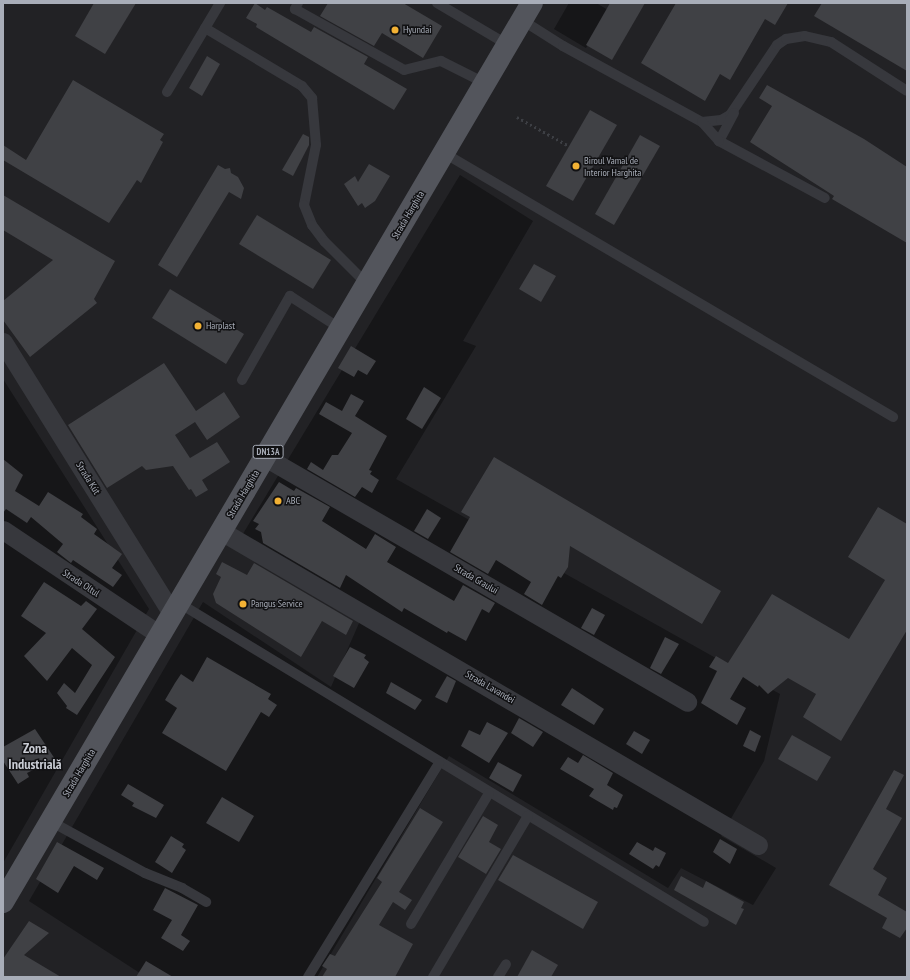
<!DOCTYPE html>
<meta charset="utf-8">
<style>
body{margin:0}
#map{position:relative;width:910px;height:980px;overflow:hidden;background:#161618;font-family:"PT Sans Narrow",sans-serif}
div>[style]{position:absolute}
[style*='--x']{left:calc(var(--x)*1px);top:calc(var(--y)*1px);width:calc(var(--w)*1px);rotate:calc(var(--a)*1deg)}
.built>*{inset:0;background:#222225}
.building>*{inset:0;background:#404145}
.path>*{height:2.5px;margin-top:-1.25px;transform-origin:0;background:repeating-linear-gradient(90deg,#3d3f44 0 2px,transparent 0 5px)}
.lane>*{height:10px;margin:-5px;padding:0 5px;transform-origin:5px;border-radius:5px;background:#37383d}
.street>*{height:19px;margin:-9.5px;padding:0 9.5px;transform-origin:9.5px;border-radius:9.5px;background:#37383d}
.primary>*{height:22px;margin:-11px;padding:0 11px;transform-origin:11px;border-radius:11px;background:#53555c}
.dots>*{width:11px;height:11px;translate:-50% -50%;box-sizing:border-box;border:2px solid #111113;border-radius:50%}
span{translate:-50% -50%;white-space:nowrap;text-align:center;line-height:1.15;-webkit-text-stroke:3px #111113;paint-order:stroke}
.shield-label span{padding:1px 3px;background:#111113;border:1px solid;border-radius:3px;-webkit-text-stroke-width:0}
.shield-label{font-size:9px;color:#a8adb8;font-weight:700}
.poi-label{font-size:10px;color:#a8adb8}
.left{translate:0 -50%;text-align:left}
.street-label{font-size:10px;color:#a8adb8}
.district-label{font-size:14px;color:#c9ccd4;font-weight:700}
.frame{position:absolute;inset:0;border:4px solid #a8adb8;pointer-events:none}
</style>
<div id="map">
<div class="built">
<div style="clip-path:polygon(3px 3px,569px 3px,554px 29px,586px 48px,608px 10px,596px 3px,907px 3px,907px 977px,317px 977px,449px 756px,668px 888px,681px 868px,753px 905px,776px 868px,721px 836px,764px 761px,780px 694px,396px 479px,476px 346px,463px 341px,533px 221px,460px 175px,235px 547px,360px 621px,331px 687px,203px 602px,29px 901px,146px 977px,3px 977px,3px 863px,149px 609px,3px 379px)"></div>
</div>
<div class="building">
<div style="clip-path:polygon(94px 3px,136px 3px,105px 54px,75px 36px)"></div>
<div style="clip-path:polygon(255px 3px,265px 10px,267px 7px,311px 32px,314px 27px,368px 57px,364px 64px,407px 89px,394px 110px,256px 27px,257px 24px,246px 18px)"></div>
<div style="clip-path:polygon(328px 3px,403px 3px,442px 26px,423px 58px,382px 33px,374px 46px,320px 16px)"></div>
<div style="clip-path:polygon(610px 3px,645px 3px,612px 60px,586px 45px)"></div>
<div style="clip-path:polygon(676px 3px,788px 3px,775px 25px,765px 19px,730px 80px,720px 74px,705px 101px,641px 63px)"></div>
<div style="clip-path:polygon(822px 3px,907px 3px,907px 71px,814px 16px)"></div>
<div style="clip-path:polygon(207px 56px,220px 64px,202px 96px,189px 88px)"></div>
<div style="clip-path:polygon(73px 80px,164px 134px,160px 140px,163px 142px,141px 183px,137px 180px,109px 223px,3px 160px,3px 145px,26px 160px)"></div>
<div style="clip-path:polygon(767px 85px,864px 139px,907px 167px,907px 243px,832px 199px,834px 196px,828px 192px,750px 142px,772px 106px,759px 98px)"></div>
<div style="clip-path:polygon(590px 110px,617px 125px,573px 201px,546px 186px)"></div>
<div style="clip-path:polygon(303px 134px,309px 137px,309px 145px,293px 176px,282px 170px)"></div>
<div style="clip-path:polygon(640px 135px,660px 146px,614px 225px,595px 214px)"></div>
<div style="clip-path:polygon(369px 164px,390px 176px,375px 201px,365px 208px,362px 203px,358px 206px,344px 184px,355px 176px,358px 182px)"></div>
<div style="clip-path:polygon(218px 165px,225px 169px,230px 168px,231px 173px,238px 177px,244px 188px,241px 199px,229px 192px,177px 277px,158px 265px)"></div>
<div style="clip-path:polygon(3px 195px,115px 261px,94px 299px,97px 303px,30px 357px,3px 320px,3px 301px,53px 260px,3px 230px)"></div>
<div style="clip-path:polygon(257px 215px,331px 260px,313px 289px,239px 244px)"></div>
<div style="clip-path:polygon(534px 264px,556px 276px,541px 302px,519px 289px)"></div>
<div style="clip-path:polygon(170px 289px,244px 334px,226px 364px,152px 318px)"></div>
<div style="clip-path:polygon(351px 346px,376px 361px,367px 375px,358px 370px,354px 377px,338px 368px)"></div>
<div style="clip-path:polygon(164px 363px,196px 411px,224px 392px,240px 417px,207px 440px,195px 422px,175px 435px,190px 458px,217px 442px,230px 462px,202px 480px,208px 490px,196px 497px,191px 489px,189px 490px,173px 466px,146px 470px,142px 466px,107px 488px,68px 425px)"></div>
<div style="clip-path:polygon(424px 387px,441px 398px,422px 429px,406px 419px)"></div>
<div style="clip-path:polygon(351px 394px,364px 401px,355px 416px,387px 436px,369px 470px,372px 471px,370px 474px,379px 480px,372px 493px,362px 487px,355px 497px,307px 469px,311px 462px,323px 470px,332px 455px,338px 455px,352px 433px,319px 414px,326px 402px,342px 411px)"></div>
<div style="clip-path:polygon(494px 457px,721px 591px,702px 624px,570px 546px,568px 567px,561px 578px,558px 576px,542px 605px,524px 594px,531px 582px,496px 560px,488px 574px,450px 552px,470px 517px,461px 512px)"></div>
<div style="clip-path:polygon(3px 459px,23px 475px,15px 491px,39px 506px,48px 492px,83px 514px,81px 517px,97px 529px,94px 534px,122px 554px,112px 568px,122px 575px,113px 587px,73px 560px,71px 563px,57px 552px,63px 544px,31px 517px,27px 523px,6px 509px,3px 513px)"></div>
<div style="clip-path:polygon(279px 482px,294px 491px,296px 488px,330px 507px,322px 521px,366px 549px,375px 534px,396px 547px,387px 562px,454px 601px,463px 585px,495px 603px,489px 613px,482px 609px,466px 641px,448px 631px,447px 633px,404px 608px,402px 612px,346px 575px,340px 588px,263px 543px,261px 532px,255px 529px,259px 524px,253px 521px)"></div>
<div style="clip-path:polygon(878px 507px,907px 524px,907px 630px,841px 741px,803px 717px,816px 694px,788px 678px,768px 694px,759px 685px,758px 687px,743px 677px,730px 699px,746px 708px,737px 725px,701px 703px,717px 671px,709px 667px,716px 656px,728px 663px,772px 594px,849px 639px,885px 580px,848px 557px)"></div>
<div style="clip-path:polygon(427px 509px,441px 518px,428px 539px,414px 531px)"></div>
<div style="clip-path:polygon(222px 562px,247px 575px,254px 563px,353px 621px,346px 635px,322px 621px,301px 657px,216px 603px,213px 594px,221px 577px,216px 574px)"></div>
<div style="clip-path:polygon(44px 582px,81px 606px,86px 601px,97px 609px,82px 629px,115px 657px,77px 715px,66px 708px,67px 706px,57px 693px,64px 683px,75px 693px,92px 665px,72px 648px,47px 681px,24px 656px,46px 633px,21px 616px)"></div>
<div style="clip-path:polygon(592px 608px,605px 615px,594px 635px,581px 628px)"></div>
<div style="clip-path:polygon(665px 637px,679px 644px,661px 674px,650px 668px)"></div>
<div style="clip-path:polygon(350px 647px,366px 655px,364px 658px,369px 662px,354px 688px,333px 676px)"></div>
<div style="clip-path:polygon(207px 657px,271px 694px,268px 699px,277px 705px,269px 717px,261px 712px,226px 771px,162px 733px,177px 708px,165px 700px,175px 683px,181px 674px,193px 682px)"></div>
<div style="clip-path:polygon(447px 676px,456px 681px,447px 703px,435px 697px)"></div>
<div style="clip-path:polygon(391px 682px,422px 700px,415px 710px,386px 693px)"></div>
<div style="clip-path:polygon(572px 688px,604px 709px,594px 725px,561px 705px)"></div>
<div style="clip-path:polygon(519px 718px,543px 732px,533px 747px,511px 733px)"></div>
<div style="clip-path:polygon(487px 722px,508px 733px,489px 763px,461px 746px,469px 730px,480px 735px)"></div>
<div style="clip-path:polygon(35px 729px,55px 759px,27px 773px,29px 777px,18px 784px,3px 761px,3px 747px)"></div>
<div style="clip-path:polygon(750px 730px,761px 736px,755px 752px,743px 746px)"></div>
<div style="clip-path:polygon(634px 731px,650px 740px,642px 754px,626px 744px)"></div>
<div style="clip-path:polygon(792px 735px,831px 757px,817px 781px,778px 759px)"></div>
<div style="clip-path:polygon(583px 755px,613px 773px,607px 785px,623px 795px,617px 808px,614px 807px,613px 810px,589px 796px,594px 789px,560px 769px,568px 757px,578px 763px)"></div>
<div style="clip-path:polygon(498px 762px,522px 775px,513px 792px,489px 778px)"></div>
<div style="clip-path:polygon(894px 770px,904px 775px,886px 809px,902px 818px,873px 869px,887px 878px,878px 895px,907px 912px,907px 928px,900px 938px,882px 928px,887px 918px,829px 885px)"></div>
<div style="clip-path:polygon(128px 784px,164px 805px,156px 818px,132px 806px,134px 803px,121px 795px)"></div>
<div style="clip-path:polygon(222px 797px,254px 816px,239px 842px,206px 823px)"></div>
<div style="clip-path:polygon(420px 808px,443px 822px,399px 892px,412px 900px,405px 910px,393px 902px,379px 925px,413px 944px,395px 977px,322px 977px,327px 969px,322px 966px,330px 954px,335px 956px,382px 882px,377px 878px)"></div>
<div style="clip-path:polygon(483px 816px,498px 825px,489px 842px,501px 849px,486px 874px,458px 857px)"></div>
<div style="clip-path:polygon(171px 836px,184px 844px,182px 847px,186px 850px,172px 873px,155px 862px)"></div>
<div style="clip-path:polygon(720px 839px,737px 849px,730px 864px,713px 852px)"></div>
<div style="clip-path:polygon(57px 842px,104px 868px,97px 880px,74px 866px,58px 893px,36px 879px)"></div>
<div style="clip-path:polygon(637px 842px,653px 851px,655px 847px,666px 853px,659px 867px,656px 865px,653px 869px,629px 854px)"></div>
<div style="clip-path:polygon(513px 855px,598px 902px,583px 929px,498px 880px)"></div>
<div style="clip-path:polygon(681px 876px,703px 888px,706px 881px,744px 902px,741px 908px,744px 909px,736px 925px,674px 890px)"></div>
<div style="clip-path:polygon(165px 888px,198px 905px,181px 935px,190px 941px,183px 951px,161px 938px,172px 920px,153px 910px)"></div>
<div style="clip-path:polygon(29px 921px,49px 933px,24px 955px,61px 977px,3px 977px,3px 959px)"></div>
<div style="clip-path:polygon(532px 950px,558px 965px,551px 977px,517px 977px)"></div>
<div style="clip-path:polygon(146px 961px,173px 977px,136px 977px)"></div>
</div>
<div class="path">
<div style="--x:517;--y:117;--w:60;--a:29.1"></div>
</div>
<div class="lane">
<div style="--x:298;--y:3;--w:7;--a:117"></div>
<div style="--x:295;--y:9;--w:125;--a:29.2"></div>
<div style="--x:404;--y:70;--w:38;--a:-14"></div>
<div style="--x:441;--y:61;--w:49;--a:26.6"></div>
<div style="--x:437;--y:3;--w:82;--a:30.6"></div>
<div style="--x:522;--y:20;--w:49;--a:32.4"></div>
<div style="--x:563;--y:46;--w:158;--a:28.7"></div>
<div style="--x:702;--y:122;--w:19;--a:-6"></div>
<div style="--x:721;--y:120;--w:10;--a:-29"></div>
<div style="--x:730;--y:115;--w:84;--a:-56.1"></div>
<div style="--x:777;--y:45;--w:11;--a:-34"></div>
<div style="--x:786;--y:39;--w:19;--a:-9"></div>
<div style="--x:805;--y:36;--w:27;--a:13"></div>
<div style="--x:831;--y:42;--w:90;--a:32.8"></div>
<div style="--x:205;--y:28;--w:113;--a:30.9"></div>
<div style="--x:302;--y:86;--w:16;--a:50"></div>
<div style="--x:312;--y:98;--w:47;--a:85.1"></div>
<div style="--x:316;--y:145;--w:61;--a:101.3"></div>
<div style="--x:304;--y:205;--w:22;--a:68"></div>
<div style="--x:312;--y:225;--w:21;--a:53"></div>
<div style="--x:325;--y:242;--w:59;--a:45"></div>
<div style="--x:167;--y:92;--w:104;--a:-59.2"></div>
<div style="--x:734;--y:113;--w:32;--a:118"></div>
<div style="--x:719;--y:141;--w:120;--a:28.3"></div>
<div style="--x:702;--y:122;--w:25;--a:48"></div>
<div style="--x:444;--y:153;--w:521;--a:30.45"></div>
<div style="--x:242;--y:380;--w:97;--a:-60.3"></div>
<div style="--x:290;--y:296;--w:61;--a:32.9"></div>
<div style="--x:179;--y:603;--w:614;--a:31.28"></div>
<div style="--x:50;--y:821;--w:108;--a:28.7"></div>
<div style="--x:145;--y:873;--w:40;--a:22"></div>
<div style="--x:182;--y:888;--w:28;--a:30"></div>
<div style="--x:411;--y:924;--w:152;--a:-59.2"></div>
<div style="--x:308;--y:977;--w:251;--a:-58.5"></div>
<div style="--x:433;--y:977;--w:187;--a:-59.5"></div>
<div style="--x:498;--y:977;--w:15;--a:-58"></div>
</div>
<div class="street">
<div style="--x:3;--y:342;--w:319;--a:58.1"></div>
<div style="--x:265;--y:457;--w:488;--a:30.1"></div>
<div style="--x:3;--y:530;--w:189;--a:33.8"></div>
<div style="--x:221;--y:531;--w:622;--a:30.32"></div>
</div>
<div class="primary">
<div style="--x:3;--y:902;--w:1043;--a:-59.53"></div>
</div>
<div class="dots">
<div style="left:395px;top:30px;background:#f2b134"></div>
<div style="left:576px;top:166px;background:#f2b134"></div>
<div style="left:198px;top:326px;background:#f2b134"></div>
<div style="left:278px;top:501px;background:#f2b134"></div>
<div style="left:243px;top:604px;background:#f2b134"></div>
</div>
<div class="shield-label">
<span style="left:268px;top:452px">DN13A</span>
</div>
<div class="poi-label">
<span class="left" style="left:403px;top:30px">Hyundai</span>
<span class="left" style="left:584px;top:166px">Biroul Vamal de<br>Interior Harghita</span>
<span class="left" style="left:206px;top:326px">Harplast</span>
<span class="left" style="left:286px;top:501px">ABC</span>
<span class="left" style="left:251px;top:604px">Pangus Service</span>
</div>
<div class="street-label">
<span style="left:408px;top:215px;rotate:-59deg">Strada Harghita</span>
<span style="left:88px;top:478px;rotate:58deg">Strada Kút</span>
<span style="left:243px;top:494px;rotate:-59deg">Strada Harghita</span>
<span style="left:476px;top:579px;rotate:30deg">Strada Graului</span>
<span style="left:81px;top:583px;rotate:33deg">Strada Oltul</span>
<span style="left:490px;top:687px;rotate:30deg">Strada Lavandei</span>
<span style="left:79px;top:773px;rotate:-59deg">Strada Harghita</span>
</div>
<div class="district-label">
<span style="left:35px;top:756px">Zona<br>Industrială</span>
</div>
<div class="frame"></div>
</div>
